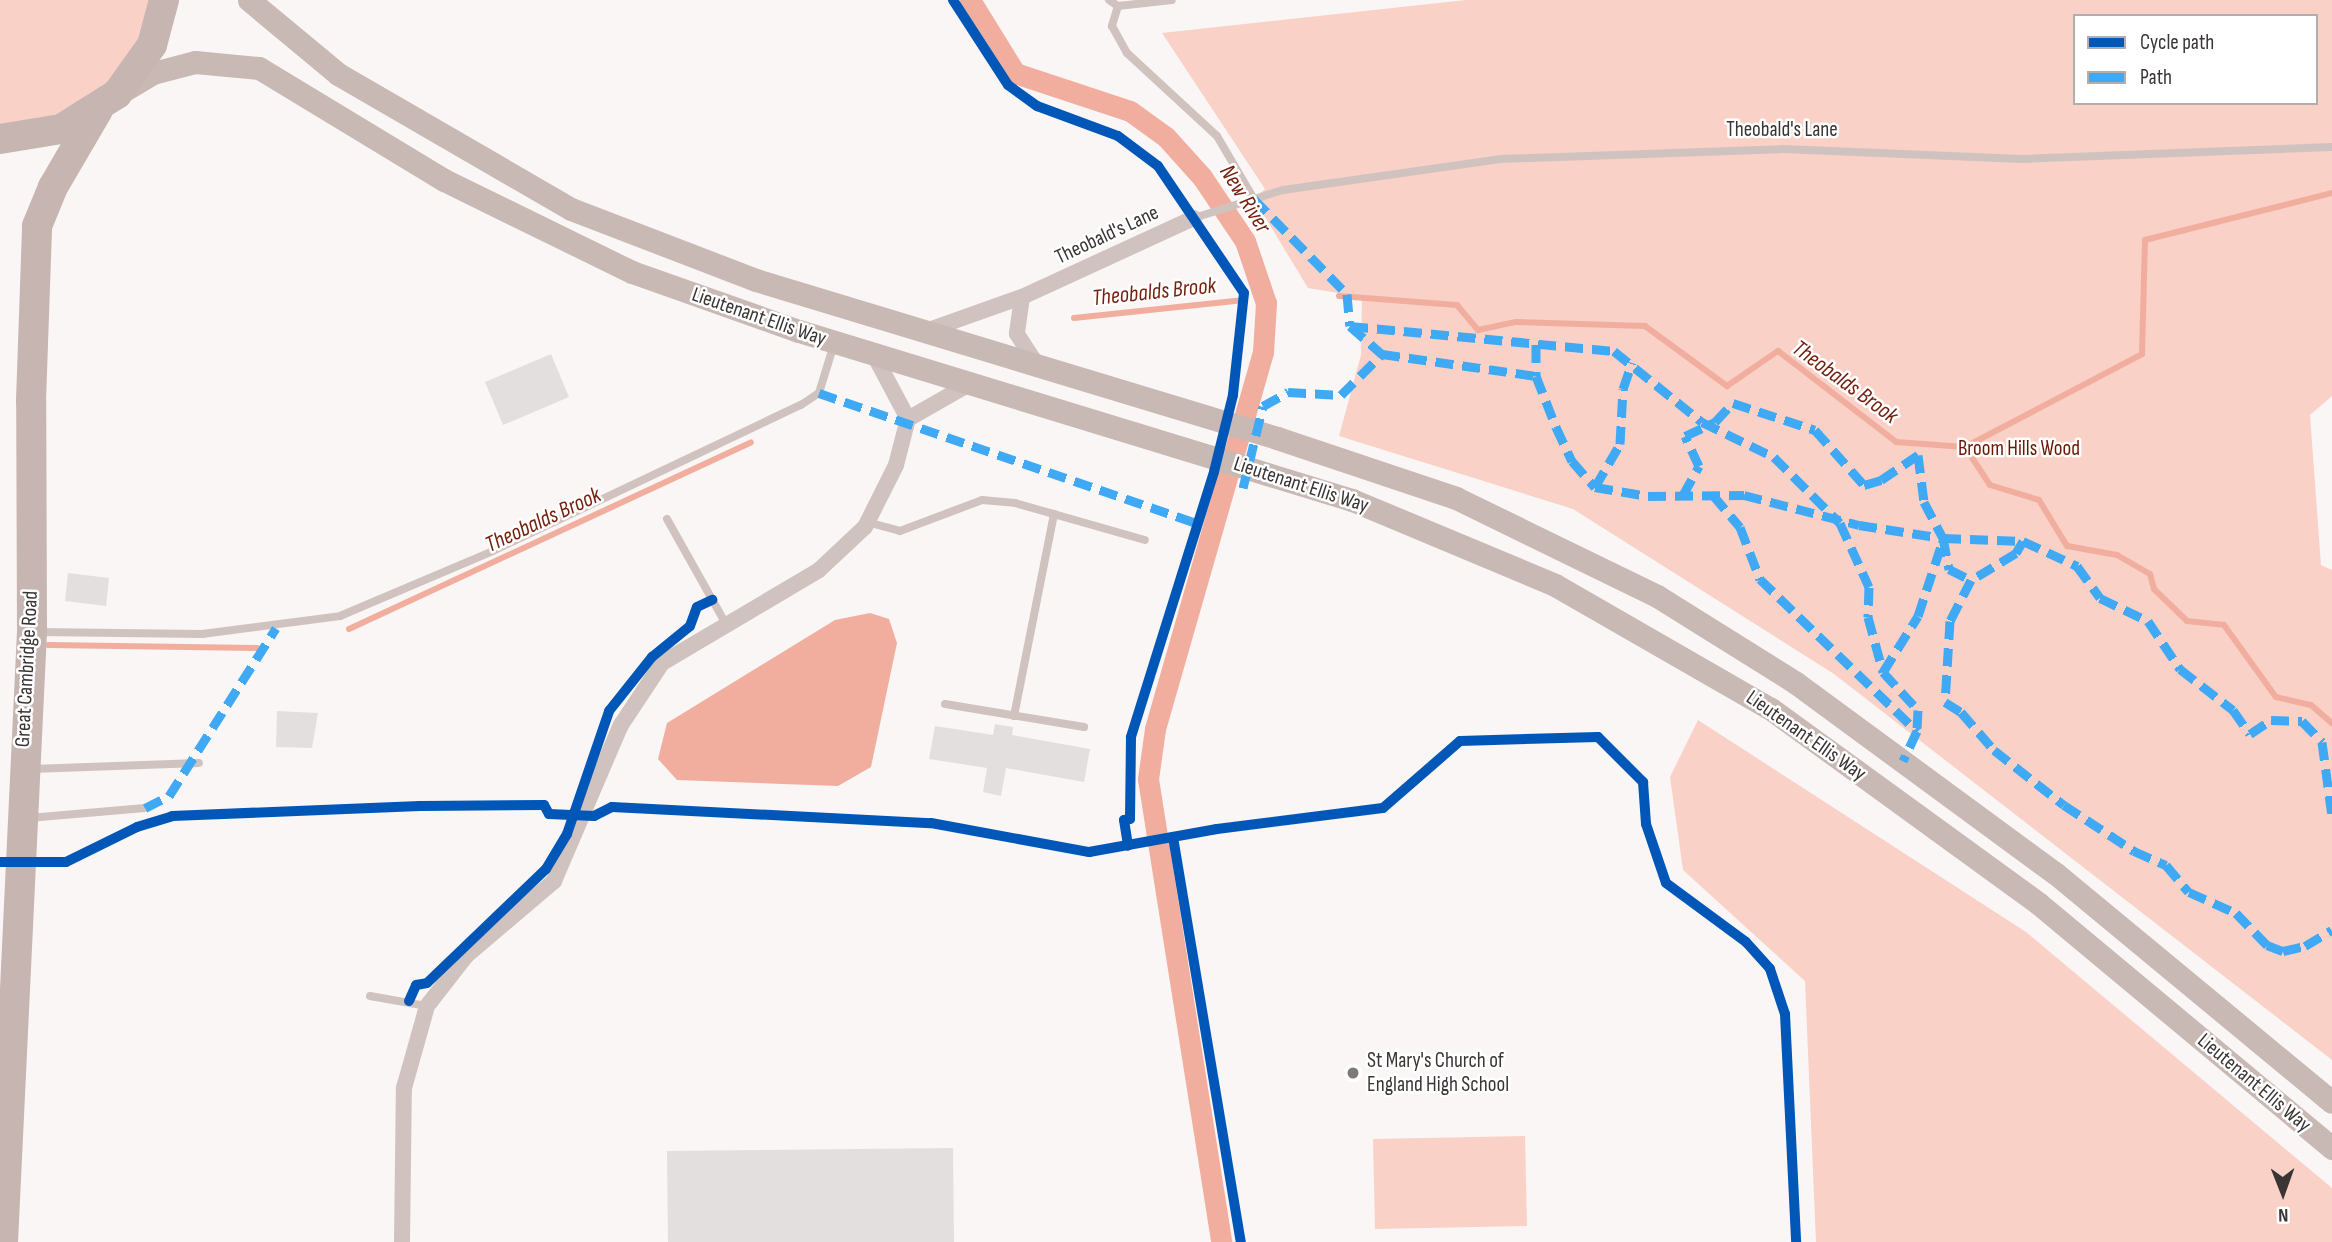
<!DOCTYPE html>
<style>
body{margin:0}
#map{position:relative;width:2332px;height:1242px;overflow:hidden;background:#faf6f5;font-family:"Sofia Sans Condensed",sans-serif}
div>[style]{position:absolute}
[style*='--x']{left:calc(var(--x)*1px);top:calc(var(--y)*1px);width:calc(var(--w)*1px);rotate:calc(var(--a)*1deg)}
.green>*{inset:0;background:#f9d1c7}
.water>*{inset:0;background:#f1ae9e}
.stream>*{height:6px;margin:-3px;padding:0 3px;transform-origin:3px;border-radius:3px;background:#f1ae9e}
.canal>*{height:21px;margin:-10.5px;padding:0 10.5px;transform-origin:10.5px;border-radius:10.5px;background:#f1ae9e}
.building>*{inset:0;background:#e3dfde}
.lane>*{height:8px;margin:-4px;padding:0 4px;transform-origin:4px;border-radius:4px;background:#d0c3bf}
.street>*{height:16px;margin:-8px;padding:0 8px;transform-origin:8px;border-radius:8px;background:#d0c3bf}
.secondary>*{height:23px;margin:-11.5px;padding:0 11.5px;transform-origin:11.5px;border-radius:11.5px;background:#c9b9b4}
.highway>*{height:30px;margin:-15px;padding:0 15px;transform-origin:15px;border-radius:15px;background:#c6b5b1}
.quiet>*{height:9px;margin-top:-4.5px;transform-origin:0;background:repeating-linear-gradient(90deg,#3fa9f5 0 18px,transparent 0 27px)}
.cycleway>*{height:10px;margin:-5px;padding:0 5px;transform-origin:5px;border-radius:5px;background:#0057b8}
.dots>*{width:19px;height:19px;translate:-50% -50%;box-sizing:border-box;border:4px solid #fff;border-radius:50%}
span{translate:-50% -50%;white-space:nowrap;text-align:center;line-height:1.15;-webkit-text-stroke:5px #fff;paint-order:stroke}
.street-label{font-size:21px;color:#3a3534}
.park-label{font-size:21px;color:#691602}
.poi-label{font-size:21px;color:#3a3534}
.left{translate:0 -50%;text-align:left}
.water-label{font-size:23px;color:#731f0c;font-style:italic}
.legend{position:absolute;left:2073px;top:14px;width:245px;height:91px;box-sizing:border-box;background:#fff;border:2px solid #b0aeae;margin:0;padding:9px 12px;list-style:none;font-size:21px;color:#3a3534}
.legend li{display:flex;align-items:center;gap:14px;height:35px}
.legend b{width:35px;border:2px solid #b0aeae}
.north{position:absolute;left:2248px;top:1158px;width:70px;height:70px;-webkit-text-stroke:5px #fff;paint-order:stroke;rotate:179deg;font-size:19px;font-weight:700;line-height:28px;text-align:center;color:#3a3534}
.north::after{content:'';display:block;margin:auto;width:24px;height:32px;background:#3a3534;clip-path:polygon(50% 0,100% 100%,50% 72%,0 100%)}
</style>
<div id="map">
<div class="green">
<div style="clip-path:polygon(0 0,153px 0,144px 32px,107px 85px,51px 117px,0 124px)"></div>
<div style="clip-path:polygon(evenodd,1466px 0,2332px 0,2332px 396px,2310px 415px,2321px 565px,2332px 570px,2332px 1060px,1834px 674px,1573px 509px,1339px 436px,1361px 355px,1362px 297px,1308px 288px,1254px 199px,1265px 189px,1162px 33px,1466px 0,2075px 16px,2316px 16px,2316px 103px,2075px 103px,2075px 16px)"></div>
<div style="clip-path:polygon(1698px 720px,2026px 932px,2332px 1188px,2332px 1242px,1816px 1242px,1805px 981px,1683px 870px,1670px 777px)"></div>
<div style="clip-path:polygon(1525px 1136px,1527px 1226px,1375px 1229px,1373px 1139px)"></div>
</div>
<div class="water">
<div style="clip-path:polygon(870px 613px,889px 619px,897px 643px,871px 767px,838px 786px,677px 780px,658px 759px,667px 723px,835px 620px)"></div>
</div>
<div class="stream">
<div style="--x:1339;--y:296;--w:118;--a:4.4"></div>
<div style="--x:1457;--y:305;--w:33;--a:50"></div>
<div style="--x:1478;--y:330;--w:39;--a:-12"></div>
<div style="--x:1516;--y:322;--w:129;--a:1.8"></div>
<div style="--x:1645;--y:326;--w:102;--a:36.2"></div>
<div style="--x:1727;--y:386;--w:62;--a:-34.5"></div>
<div style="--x:1778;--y:351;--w:149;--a:37.6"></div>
<div style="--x:1896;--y:442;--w:69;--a:4.1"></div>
<div style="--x:1965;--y:447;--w:45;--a:56.7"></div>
<div style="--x:1990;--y:485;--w:51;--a:17"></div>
<div style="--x:2039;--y:500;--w:54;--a:58.7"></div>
<div style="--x:2067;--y:546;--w:51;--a:10.2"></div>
<div style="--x:2117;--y:555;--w:38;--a:30"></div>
<div style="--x:2150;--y:574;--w:16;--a:75"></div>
<div style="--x:2154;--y:589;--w:46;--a:44.1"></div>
<div style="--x:2187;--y:621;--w:37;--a:6"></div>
<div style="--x:2224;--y:625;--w:89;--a:54.2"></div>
<div style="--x:2276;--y:697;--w:36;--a:13"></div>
<div style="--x:2311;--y:705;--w:28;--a:41"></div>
<div style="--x:1074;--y:318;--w:164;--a:-6"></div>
<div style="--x:1965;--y:447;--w:200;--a:-27.7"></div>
<div style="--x:2142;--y:354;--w:114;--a:-88.5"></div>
<div style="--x:2145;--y:240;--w:193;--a:-14.1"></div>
<div style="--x:349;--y:629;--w:443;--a:-24.9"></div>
<div style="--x:48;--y:645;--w:209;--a:0.8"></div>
</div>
<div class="canal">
<div style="--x:970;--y:0;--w:86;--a:58.3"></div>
<div style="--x:1015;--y:73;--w:121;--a:18.3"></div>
<div style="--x:1130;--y:111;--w:44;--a:35.8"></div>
<div style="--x:1166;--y:137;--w:54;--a:48"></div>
<div style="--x:1202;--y:177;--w:77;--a:56.1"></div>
<div style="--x:1245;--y:241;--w:65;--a:71.3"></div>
<div style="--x:1266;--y:303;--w:49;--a:93.5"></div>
<div style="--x:1263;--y:352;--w:392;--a:106"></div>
<div style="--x:1155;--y:729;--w:50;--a:98"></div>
<div style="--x:1148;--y:779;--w:469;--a:81"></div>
</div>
<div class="building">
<div style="clip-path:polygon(551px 354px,569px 397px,503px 425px,485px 382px)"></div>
<div style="clip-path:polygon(68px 573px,109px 578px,106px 606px,65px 601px)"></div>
<div style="clip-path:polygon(277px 711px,318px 713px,312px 748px,276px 747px)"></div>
<div style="clip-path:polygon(995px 724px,1013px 727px,1012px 735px,1090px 749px,1084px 782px,1006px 768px,1001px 796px,983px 792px,987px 768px,929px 759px,935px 726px,993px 735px)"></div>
<div style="clip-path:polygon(953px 1148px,954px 1242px,668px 1242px,667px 1151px)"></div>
</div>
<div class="lane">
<div style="--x:1109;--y:0;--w:11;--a:34"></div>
<div style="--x:1118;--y:6;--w:54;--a:-6.3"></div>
<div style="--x:1118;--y:6;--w:21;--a:107"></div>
<div style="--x:1112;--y:26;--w:31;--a:61"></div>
<div style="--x:1127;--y:53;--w:122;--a:42.7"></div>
<div style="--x:1217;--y:136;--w:73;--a:59.6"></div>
<div style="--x:1194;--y:218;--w:93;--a:-17.5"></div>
<div style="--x:1283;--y:190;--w:219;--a:-8.1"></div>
<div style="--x:1500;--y:159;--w:284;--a:-2"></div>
<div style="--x:1784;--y:149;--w:238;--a:2.4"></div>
<div style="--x:2022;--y:159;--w:310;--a:-2.2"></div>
<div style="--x:667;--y:519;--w:120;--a:60.7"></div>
<div style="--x:867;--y:522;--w:34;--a:15"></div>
<div style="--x:900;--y:531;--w:88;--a:-20.7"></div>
<div style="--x:982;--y:500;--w:33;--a:5"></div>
<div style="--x:1015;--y:503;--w:135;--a:15.9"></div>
<div style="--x:38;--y:632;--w:164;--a:0.7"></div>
<div style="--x:202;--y:634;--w:139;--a:-7.4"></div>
<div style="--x:340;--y:616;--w:166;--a:-23"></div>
<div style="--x:493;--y:551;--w:341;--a:-25.4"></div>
<div style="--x:801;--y:405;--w:22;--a:-34"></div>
<div style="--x:819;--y:393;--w:51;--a:-73"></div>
<div style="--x:945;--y:704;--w:141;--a:9.4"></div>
<div style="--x:1014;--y:716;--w:206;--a:-78.8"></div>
<div style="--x:32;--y:769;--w:167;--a:-2.1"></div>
<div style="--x:29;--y:818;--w:116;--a:-4.9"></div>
<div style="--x:370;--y:996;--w:58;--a:10"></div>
</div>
<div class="street">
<div style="--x:1022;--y:297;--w:37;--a:98"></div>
<div style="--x:1017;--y:334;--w:38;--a:57"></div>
<div style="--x:923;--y:332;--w:105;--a:-19.5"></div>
<div style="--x:1022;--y:297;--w:189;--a:-24.7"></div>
<div style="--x:874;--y:355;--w:72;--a:62"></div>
<div style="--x:402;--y:1242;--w:154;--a:-89.3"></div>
<div style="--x:404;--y:1088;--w:85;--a:-74.3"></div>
<div style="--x:427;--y:1006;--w:63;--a:-52"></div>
<div style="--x:466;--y:956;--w:116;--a:-40.4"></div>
<div style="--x:554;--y:881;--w:170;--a:-66.8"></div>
<div style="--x:621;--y:725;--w:74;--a:-56.5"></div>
<div style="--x:662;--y:663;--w:182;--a:-30.6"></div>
<div style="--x:819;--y:570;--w:63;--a:-43.1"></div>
<div style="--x:865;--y:527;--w:69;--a:-63.4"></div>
<div style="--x:896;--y:465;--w:48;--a:-75.4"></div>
<div style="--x:908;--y:419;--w:70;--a:-29.8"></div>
</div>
<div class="secondary">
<div style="--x:249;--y:0;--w:116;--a:39.7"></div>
<div style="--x:338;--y:74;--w:269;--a:30.1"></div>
<div style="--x:571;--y:209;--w:198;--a:21"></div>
<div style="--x:756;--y:280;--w:544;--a:16.87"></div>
<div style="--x:1277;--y:438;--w:189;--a:18.5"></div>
<div style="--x:1456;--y:498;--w:224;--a:26"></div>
<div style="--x:1657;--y:596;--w:164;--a:32"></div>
<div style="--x:1796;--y:683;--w:321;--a:36.3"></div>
<div style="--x:2055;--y:873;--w:359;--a:39.6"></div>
<div style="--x:123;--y:91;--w:35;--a:-31"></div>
<div style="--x:153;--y:73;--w:43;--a:-14.7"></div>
<div style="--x:195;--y:62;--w:64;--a:5.4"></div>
<div style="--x:259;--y:68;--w:216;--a:31.2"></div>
<div style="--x:444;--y:180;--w:209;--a:26.1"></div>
<div style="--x:632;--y:272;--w:177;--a:19.5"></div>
<div style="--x:799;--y:331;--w:578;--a:16.99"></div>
<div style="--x:1352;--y:500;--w:220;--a:22.7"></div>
<div style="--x:1555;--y:585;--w:249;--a:29.9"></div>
<div style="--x:1771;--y:709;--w:330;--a:36"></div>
<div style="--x:2038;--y:903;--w:383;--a:39.8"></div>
</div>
<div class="highway">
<div style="--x:0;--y:139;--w:62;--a:-9.3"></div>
<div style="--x:61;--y:129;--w:66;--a:-32"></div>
<div style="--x:117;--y:94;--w:60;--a:-54.5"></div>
<div style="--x:152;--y:45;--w:47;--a:-75.1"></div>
<div style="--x:3;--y:1242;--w:612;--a:-87.28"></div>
<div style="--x:32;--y:631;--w:230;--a:-90.2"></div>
<div style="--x:31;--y:401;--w:175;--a:-88"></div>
<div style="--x:37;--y:226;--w:42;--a:-67.7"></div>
<div style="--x:53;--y:187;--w:89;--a:-59.7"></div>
</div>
<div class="quiet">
<div style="--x:1254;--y:199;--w:133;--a:45.6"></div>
<div style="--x:1347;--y:294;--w:32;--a:85"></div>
<div style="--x:1350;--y:326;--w:265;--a:5.4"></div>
<div style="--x:1614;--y:351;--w:113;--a:38.9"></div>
<div style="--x:1702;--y:422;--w:80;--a:25.9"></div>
<div style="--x:1774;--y:457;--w:93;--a:45"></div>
<div style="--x:1840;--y:523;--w:70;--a:65.6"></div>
<div style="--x:1869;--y:587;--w:30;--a:92"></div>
<div style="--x:1868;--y:617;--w:57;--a:74.7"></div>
<div style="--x:1883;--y:672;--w:52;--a:47.4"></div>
<div style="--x:1918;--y:710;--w:21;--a:93"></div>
<div style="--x:1917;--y:731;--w:33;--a:115"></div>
<div style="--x:1350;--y:326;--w:43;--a:41.2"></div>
<div style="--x:1382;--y:354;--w:156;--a:8.1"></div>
<div style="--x:1536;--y:344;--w:32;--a:90"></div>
<div style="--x:1536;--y:376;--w:55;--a:68.6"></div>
<div style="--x:1556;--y:427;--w:38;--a:65"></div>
<div style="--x:1572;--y:461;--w:35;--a:49"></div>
<div style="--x:1595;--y:487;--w:54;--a:9.6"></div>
<div style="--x:1648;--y:496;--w:96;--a:-0.6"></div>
<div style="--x:1744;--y:495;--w:119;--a:14.6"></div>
<div style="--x:1859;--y:525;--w:85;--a:8.8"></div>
<div style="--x:1943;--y:538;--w:80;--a:2.1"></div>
<div style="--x:2023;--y:541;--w:60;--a:24.8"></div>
<div style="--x:2077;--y:566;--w:39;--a:54"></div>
<div style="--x:2100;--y:598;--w:53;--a:25.6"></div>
<div style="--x:2148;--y:621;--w:58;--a:56.3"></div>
<div style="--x:2180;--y:669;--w:67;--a:37.7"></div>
<div style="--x:2233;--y:710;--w:29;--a:55"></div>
<div style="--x:2250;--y:734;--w:25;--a:-34"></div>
<div style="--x:2271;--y:720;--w:31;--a:2"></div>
<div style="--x:2302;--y:721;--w:29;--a:46"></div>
<div style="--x:2322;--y:742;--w:75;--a:82.3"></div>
<div style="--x:819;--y:393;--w:399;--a:19"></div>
<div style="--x:1595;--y:487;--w:50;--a:-59.8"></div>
<div style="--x:1620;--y:444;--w:55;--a:-86.9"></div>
<div style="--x:1623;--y:389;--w:28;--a:-71"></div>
<div style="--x:1243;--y:488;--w:84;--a:-76.3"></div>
<div style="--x:1263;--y:406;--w:29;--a:-29"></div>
<div style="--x:1288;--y:392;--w:53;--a:3.2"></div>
<div style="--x:1341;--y:395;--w:58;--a:-45"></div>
<div style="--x:1683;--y:495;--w:33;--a:-61"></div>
<div style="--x:1699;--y:466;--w:33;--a:-115"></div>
<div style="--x:1685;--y:436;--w:33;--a:-25"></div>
<div style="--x:1715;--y:422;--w:26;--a:-47"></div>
<div style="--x:1733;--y:403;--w:86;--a:18.2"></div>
<div style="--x:1815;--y:430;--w:74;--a:48.3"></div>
<div style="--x:1864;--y:485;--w:18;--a:-16"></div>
<div style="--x:1881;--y:480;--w:45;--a:-34"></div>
<div style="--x:1918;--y:455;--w:47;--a:82.7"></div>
<div style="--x:1924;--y:502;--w:41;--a:62.2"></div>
<div style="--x:1943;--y:538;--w:32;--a:79"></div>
<div style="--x:1949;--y:569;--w:25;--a:27"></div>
<div style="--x:1713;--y:495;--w:42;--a:49.8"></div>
<div style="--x:1740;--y:527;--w:56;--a:69"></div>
<div style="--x:1760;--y:579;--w:219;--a:44.1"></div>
<div style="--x:2023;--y:541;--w:14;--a:120"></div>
<div style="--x:2016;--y:553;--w:52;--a:149"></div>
<div style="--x:1971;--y:580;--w:46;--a:117.1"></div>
<div style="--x:1950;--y:621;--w:81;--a:93.5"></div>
<div style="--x:1945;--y:702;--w:19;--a:32"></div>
<div style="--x:1961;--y:712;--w:50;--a:49"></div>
<div style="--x:1994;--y:750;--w:89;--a:38.2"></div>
<div style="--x:2064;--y:805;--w:84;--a:33.3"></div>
<div style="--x:2134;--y:851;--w:35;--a:24"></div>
<div style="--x:2166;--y:865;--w:35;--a:50"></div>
<div style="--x:2189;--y:892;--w:51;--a:24.1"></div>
<div style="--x:2236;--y:913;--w:45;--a:45.9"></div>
<div style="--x:2267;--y:945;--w:17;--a:21"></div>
<div style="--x:2283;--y:951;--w:23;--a:-13"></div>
<div style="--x:2305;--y:946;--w:31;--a:-31"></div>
<div style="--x:1883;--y:672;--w:66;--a:-58"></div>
<div style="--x:1918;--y:616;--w:77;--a:-71.8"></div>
<div style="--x:145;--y:808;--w:27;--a:-27"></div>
<div style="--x:169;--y:796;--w:199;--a:-57.5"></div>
</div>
<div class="cycleway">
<div style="--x:953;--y:0;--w:101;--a:57.1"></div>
<div style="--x:1008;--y:85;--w:36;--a:36"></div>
<div style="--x:1037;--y:106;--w:86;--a:20.3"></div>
<div style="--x:1118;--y:136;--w:50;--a:36.9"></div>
<div style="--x:1158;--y:166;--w:153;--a:55.9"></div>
<div style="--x:1244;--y:293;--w:103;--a:96.2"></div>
<div style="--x:1233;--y:395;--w:79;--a:103.9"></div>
<div style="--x:1214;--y:472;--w:278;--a:107.4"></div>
<div style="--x:1131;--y:737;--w:82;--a:90.7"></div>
<div style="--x:1130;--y:819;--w:6;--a:171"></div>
<div style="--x:1124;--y:820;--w:26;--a:81"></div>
<div style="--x:1173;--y:837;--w:411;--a:80.5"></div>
<div style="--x:0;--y:862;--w:66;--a:0"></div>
<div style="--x:66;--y:862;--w:79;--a:-26.2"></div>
<div style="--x:137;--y:827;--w:37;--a:-17"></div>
<div style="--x:172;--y:816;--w:248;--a:-2.3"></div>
<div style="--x:420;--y:806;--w:124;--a:-0.5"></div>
<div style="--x:544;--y:805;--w:10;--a:61"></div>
<div style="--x:549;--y:814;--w:45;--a:2.5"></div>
<div style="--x:594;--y:816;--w:20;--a:-27"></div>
<div style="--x:612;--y:807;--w:319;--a:2.9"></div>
<div style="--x:931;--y:823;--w:161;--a:10.4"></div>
<div style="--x:1089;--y:852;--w:130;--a:-10.2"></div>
<div style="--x:1217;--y:829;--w:167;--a:-7.2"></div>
<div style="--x:1383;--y:808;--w:102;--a:-41"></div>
<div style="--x:1460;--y:741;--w:138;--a:-1.7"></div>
<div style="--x:1598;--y:737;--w:64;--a:45"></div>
<div style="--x:1643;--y:782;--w:42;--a:85.9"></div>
<div style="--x:1646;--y:824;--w:62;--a:71.3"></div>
<div style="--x:1666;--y:883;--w:99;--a:36.4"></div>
<div style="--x:1746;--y:942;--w:36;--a:48"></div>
<div style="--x:1770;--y:969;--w:47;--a:71.6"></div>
<div style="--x:1785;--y:1014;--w:228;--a:87.2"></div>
<div style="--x:409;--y:1001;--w:17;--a:-66"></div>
<div style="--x:416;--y:985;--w:11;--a:-10"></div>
<div style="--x:427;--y:983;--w:165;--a:-43.8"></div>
<div style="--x:546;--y:869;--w:41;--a:-59"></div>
<div style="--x:567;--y:834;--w:130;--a:-71.1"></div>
<div style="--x:609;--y:711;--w:69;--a:-51.5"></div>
<div style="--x:652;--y:657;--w:49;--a:-39.2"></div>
<div style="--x:690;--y:626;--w:20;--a:-70"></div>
<div style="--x:697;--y:607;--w:17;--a:-25"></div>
</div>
<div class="dots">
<div style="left:1353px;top:1073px;background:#7d7978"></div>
</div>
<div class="street-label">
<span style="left:1782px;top:130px">Theobald's Lane</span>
<span style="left:1107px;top:235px;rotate:-25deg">Theobald's Lane</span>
<span style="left:759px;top:317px;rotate:19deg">Lieutenant Ellis Way</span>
<span style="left:1301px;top:485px;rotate:18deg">Lieutenant Ellis Way</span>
<span style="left:27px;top:669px;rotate:-87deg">Great Cambridge Road</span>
<span style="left:1806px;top:736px;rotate:35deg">Lieutenant Ellis Way</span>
<span style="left:2254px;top:1083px;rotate:40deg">Lieutenant Ellis Way</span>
</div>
<div class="park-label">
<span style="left:2019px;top:449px">Broom Hills Wood</span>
</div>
<div class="poi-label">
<span class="left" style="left:1367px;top:1073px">St Mary's Church of<br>England High School</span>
</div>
<div class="water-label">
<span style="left:1245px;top:199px;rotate:58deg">New River</span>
<span style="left:1154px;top:292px;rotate:-6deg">Theobalds Brook</span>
<span style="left:1845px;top:382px;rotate:36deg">Theobalds Brook</span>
<span style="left:543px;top:520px;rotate:-25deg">Theobalds Brook</span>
</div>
<ul class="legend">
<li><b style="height:9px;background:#0057b8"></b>Cycle path</li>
<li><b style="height:9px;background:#3fa9f5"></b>Path</li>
</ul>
<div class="north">N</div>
</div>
